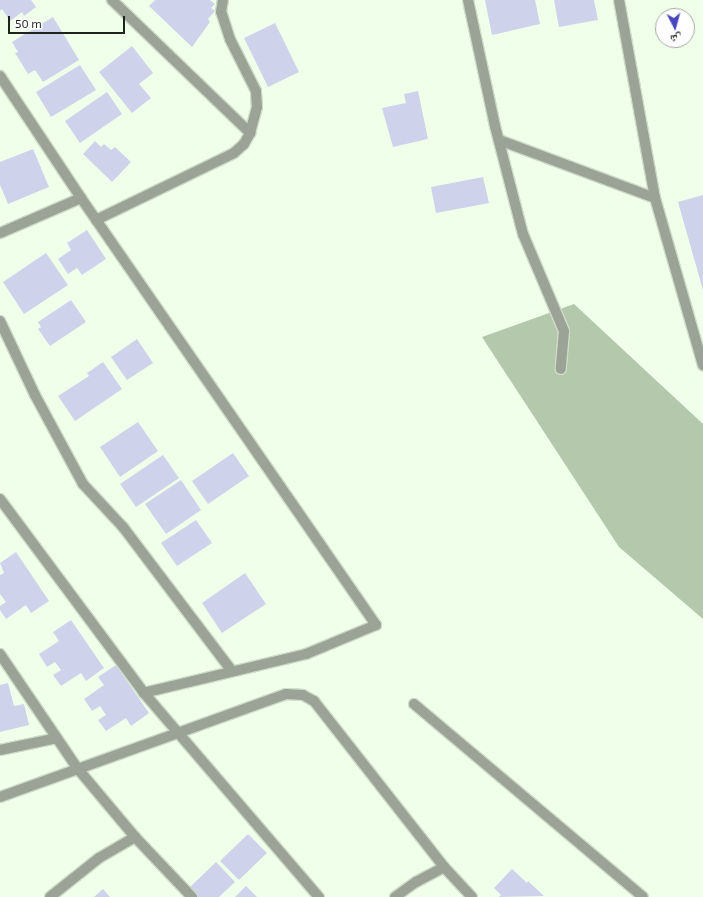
<!DOCTYPE html>
<meta charset="utf-8">
<style>
body{margin:0}
#map{position:relative;width:703px;height:897px;overflow:hidden;background:#efffe9;font-family:"Exo 2","Noto Naskh Arabic",sans-serif}
div>[style]{position:absolute}
[style*='--x']{left:calc(var(--x)*1px);top:calc(var(--y)*1px);width:calc(var(--w)*1px);rotate:calc(var(--a)*1deg)}
.forest>*{inset:0;background:#b4c8ab}
.building>*{inset:0;background:#ced3eb}
.roads{filter:drop-shadow(1px 0 #cedcc8) drop-shadow(-1px 0 #cedcc8) drop-shadow(0 1px #cedcc8) drop-shadow(0 -1px #cedcc8)}
.minor>*{height:10px;margin:-5px;padding:0 5px;transform-origin:5px;border-radius:5px;background:#9aa396}
span{translate:-50% -50%;white-space:nowrap;text-align:center;line-height:1.15;-webkit-text-stroke:4px #fff;paint-order:stroke}
.north{position:absolute;left:655px;top:8px;width:40px;height:40px;box-sizing:border-box;background:#fff;border:1px solid #a5a7a4;border-radius:50%;rotate:174deg;font-size:11px;font-weight:700;line-height:16px;text-align:center;color:#1e241c}
.north::after{content:'';display:block;margin:auto;width:14px;height:18px;background:#4746bc;clip-path:polygon(50% 0,100% 100%,50% 72%,0 100%)}
.scale{position:absolute;left:8px;top:16px;width:117px;height:18px;box-sizing:border-box;border:2px solid #1e241c;border-top:0;padding-left:5px;font-size:12px;line-height:14px;white-space:nowrap;color:#1e241c;-webkit-text-stroke:3px #fff;paint-order:stroke}
</style>
<div id="map">
<div class="forest">
<div style="clip-path:polygon(574px 304px,703px 424px,703px 619px,619px 547px,482px 337px)"></div>
</div>
<div class="building">
<div style="clip-path:polygon(0 0,31px 0,36px 7px,24px 16px,22px 12px,10px 21px,2px 9px,0 11px)"></div>
<div style="clip-path:polygon(155px 0,210px 0,215px 4px,211px 8px,215px 11px,208px 19px,210px 22px,192px 47px,149px 6px)"></div>
<div style="clip-path:polygon(485px 0,535px 0,540px 24px,492px 35px)"></div>
<div style="clip-path:polygon(554px 0,594px 0,598px 20px,559px 27px)"></div>
<div style="clip-path:polygon(53px 17px,79px 60px,43px 82px,35px 70px,28px 74px,15px 53px,18px 52px,12px 42px)"></div>
<div style="clip-path:polygon(275px 23px,299px 72px,268px 87px,244px 38px)"></div>
<div style="clip-path:polygon(132px 46px,153px 73px,139px 84px,151px 98px,132px 113px,99px 72px)"></div>
<div style="clip-path:polygon(80px 65px,96px 90px,51px 117px,36px 92px)"></div>
<div style="clip-path:polygon(418px 91px,428px 139px,393px 147px,382px 108px,406px 103px,404px 94px)"></div>
<div style="clip-path:polygon(107px 92px,122px 114px,80px 143px,65px 121px)"></div>
<div style="clip-path:polygon(95px 141px,101px 147px,104px 144px,111px 150px,115px 147px,131px 162px,112px 182px,83px 154px)"></div>
<div style="clip-path:polygon(33px 149px,49px 187px,8px 204px,0 185px,0 162px)"></div>
<div style="clip-path:polygon(483px 177px,489px 203px,436px 213px,431px 187px)"></div>
<div style="clip-path:polygon(703px 195px,703px 290px,678px 202px)"></div>
<div style="clip-path:polygon(87px 230px,106px 259px,82px 275px,77px 268px,68px 274px,58px 259px,71px 250px,67px 243px)"></div>
<div style="clip-path:polygon(46px 253px,68px 285px,24px 314px,3px 282px)"></div>
<div style="clip-path:polygon(71px 300px,86px 322px,50px 346px,38px 329px,41px 327px,38px 322px)"></div>
<div style="clip-path:polygon(137px 339px,153px 363px,127px 380px,111px 357px)"></div>
<div style="clip-path:polygon(103px 362px,122px 389px,75px 421px,58px 396px,89px 376px,87px 373px)"></div>
<div style="clip-path:polygon(138px 422px,158px 451px,120px 477px,100px 447px)"></div>
<div style="clip-path:polygon(233px 453px,249px 476px,208px 504px,192px 481px)"></div>
<div style="clip-path:polygon(163px 455px,179px 478px,136px 507px,120px 484px)"></div>
<div style="clip-path:polygon(181px 480px,201px 510px,166px 534px,145px 504px)"></div>
<div style="clip-path:polygon(196px 520px,212px 543px,177px 566px,161px 543px)"></div>
<div style="clip-path:polygon(16px 552px,49px 601px,31px 613px,26px 605px,6px 619px,0 610px,0 606px,6px 602px,0 594px,0 575px,4px 573px,0 563px)"></div>
<div style="clip-path:polygon(245px 573px,266px 604px,222px 633px,202px 603px)"></div>
<div style="clip-path:polygon(71px 620px,104px 668px,86px 681px,81px 673px,61px 686px,53px 675px,61px 670px,55px 662px,47px 667px,39px 654px,59px 641px,53px 632px)"></div>
<div style="clip-path:polygon(116px 665px,149px 713px,131px 726px,126px 718px,106px 731px,98px 720px,106px 715px,100px 706px,92px 711px,84px 699px,104px 685px,98px 677px)"></div>
<div style="clip-path:polygon(8px 683px,14px 706px,24px 704px,29px 725px,0 732px,0 685px)"></div>
<div style="clip-path:polygon(248px 834px,267px 853px,239px 880px,220px 861px)"></div>
<div style="clip-path:polygon(216px 862px,235px 882px,219px 897px,197px 897px,189px 888px)"></div>
<div style="clip-path:polygon(512px 869px,527px 883px,528px 881px,544px 896px,499px 897px,501px 895px,494px 888px)"></div>
<div style="clip-path:polygon(246px 886px,257px 897px,235px 897px)"></div>
<div style="clip-path:polygon(103px 889px,110px 897px,94px 897px)"></div>
</div>
<div class="roads">
<div class="minor">
<div style="--x:112;--y:0;--w:192;--a:43.9"></div>
<div style="--x:468;--y:0;--w:129;--a:77.9"></div>
<div style="--x:495;--y:126;--w:112;--a:75.5"></div>
<div style="--x:523;--y:234;--w:105;--a:67.1"></div>
<div style="--x:564;--y:331;--w:38;--a:95"></div>
<div style="--x:619;--y:0;--w:201;--a:79.7"></div>
<div style="--x:655;--y:198;--w:174;--a:74"></div>
<div style="--x:0;--y:76;--w:146;--a:56.4"></div>
<div style="--x:81;--y:198;--w:519;--a:55.36"></div>
<div style="--x:376;--y:625;--w:76;--a:157.5"></div>
<div style="--x:306;--y:654;--w:167;--a:166.5"></div>
<div style="--x:499;--y:140;--w:166;--a:20.4"></div>
<div style="--x:96;--y:220;--w:153;--a:-25.9"></div>
<div style="--x:234;--y:153;--w:13;--a:-42"></div>
<div style="--x:244;--y:144;--w:13;--a:-61"></div>
<div style="--x:250;--y:133;--w:27;--a:-75"></div>
<div style="--x:257;--y:107;--w:16;--a:-94"></div>
<div style="--x:256;--y:91;--w:58;--a:-116.6"></div>
<div style="--x:230;--y:39;--w:28;--a:-108"></div>
<div style="--x:221;--y:12;--w:12;--a:-81"></div>
<div style="--x:0;--y:233;--w:88;--a:-23.4"></div>
<div style="--x:0;--y:321;--w:82;--a:64.7"></div>
<div style="--x:35;--y:395;--w:101;--a:61.7"></div>
<div style="--x:83;--y:484;--w:59;--a:47.1"></div>
<div style="--x:123;--y:527;--w:181;--a:52.9"></div>
<div style="--x:0;--y:499;--w:242;--a:53.4"></div>
<div style="--x:144;--y:693;--w:269;--a:49.4"></div>
<div style="--x:0;--y:654;--w:139;--a:55.9"></div>
<div style="--x:78;--y:769;--w:89;--a:50"></div>
<div style="--x:135;--y:837;--w:83;--a:46.5"></div>
<div style="--x:414;--y:704;--w:299;--a:40.1"></div>
<div style="--x:0;--y:750;--w:58;--a:-11.9"></div>
<div style="--x:0;--y:797;--w:304;--a:-19.8"></div>
<div style="--x:286;--y:694;--w:17;--a:3"></div>
<div style="--x:303;--y:695;--w:13;--a:29"></div>
<div style="--x:314;--y:701;--w:211;--a:51.9"></div>
<div style="--x:444;--y:867;--w:41;--a:47"></div>
<div style="--x:50;--y:897;--w:63;--a:-38.5"></div>
<div style="--x:99;--y:858;--w:42;--a:-30.3"></div>
<div style="--x:395;--y:897;--w:26;--a:-36"></div>
<div style="--x:416;--y:882;--w:32;--a:-28"></div>
</div>
</div>
<div class="north">ش</div>
<div class="scale">50 m</div>
</div>
